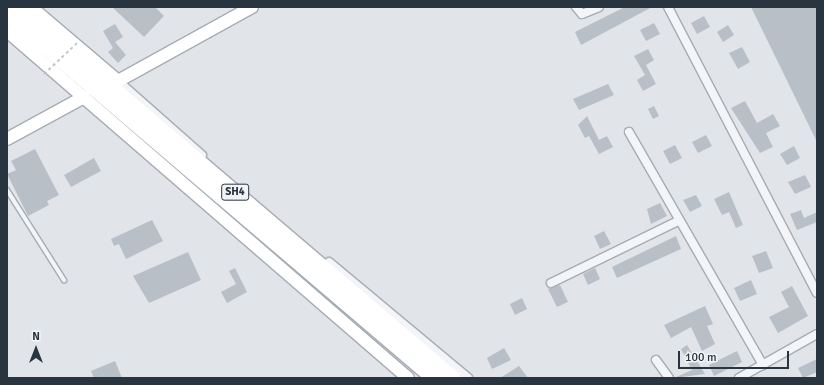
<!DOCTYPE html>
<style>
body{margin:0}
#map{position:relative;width:824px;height:385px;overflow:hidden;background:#e1e5e9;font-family:Signika,sans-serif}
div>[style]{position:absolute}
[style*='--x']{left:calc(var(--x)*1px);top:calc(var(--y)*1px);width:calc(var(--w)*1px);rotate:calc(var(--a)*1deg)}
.building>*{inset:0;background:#b8bfc6}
.roads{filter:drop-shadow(1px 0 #a6acb3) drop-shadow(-1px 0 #a6acb3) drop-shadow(0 1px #a6acb3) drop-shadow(0 -1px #a6acb3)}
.lane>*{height:4px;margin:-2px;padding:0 2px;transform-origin:2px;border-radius:2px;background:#f3f5f8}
.street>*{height:8px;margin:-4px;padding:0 4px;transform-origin:4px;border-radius:4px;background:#f3f5f8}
.secondary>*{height:12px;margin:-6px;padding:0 6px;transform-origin:6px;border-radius:6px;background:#fff}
.highway>*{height:15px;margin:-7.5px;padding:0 7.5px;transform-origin:7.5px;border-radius:7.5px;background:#fff}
.path-bridge>*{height:1.5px;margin-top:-0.75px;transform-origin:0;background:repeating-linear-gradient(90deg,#bec3c8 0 3px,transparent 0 6px)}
span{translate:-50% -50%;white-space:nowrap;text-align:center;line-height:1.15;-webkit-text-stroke:4px #f0f4f7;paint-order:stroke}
.shield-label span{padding:1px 3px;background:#f0f4f7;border:1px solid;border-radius:3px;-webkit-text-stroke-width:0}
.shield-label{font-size:11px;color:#293441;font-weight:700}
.frame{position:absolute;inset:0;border:8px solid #293441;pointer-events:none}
.north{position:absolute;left:16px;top:329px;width:40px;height:40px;-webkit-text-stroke:3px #f0f4f7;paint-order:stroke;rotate:0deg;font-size:11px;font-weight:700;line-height:16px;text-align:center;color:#293441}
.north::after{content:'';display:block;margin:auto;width:14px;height:18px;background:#293441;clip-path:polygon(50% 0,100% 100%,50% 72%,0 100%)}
.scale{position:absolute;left:678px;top:351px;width:111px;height:18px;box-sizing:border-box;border:2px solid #293441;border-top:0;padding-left:5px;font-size:12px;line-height:14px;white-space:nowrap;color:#293441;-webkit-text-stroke:3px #f0f4f7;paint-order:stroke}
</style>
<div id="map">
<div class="building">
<div style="clip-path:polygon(112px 7px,155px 7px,164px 16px,144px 37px)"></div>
<div style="clip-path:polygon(625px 7px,652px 7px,581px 45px,575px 32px)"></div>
<div style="clip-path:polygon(751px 7px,817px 7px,817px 142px)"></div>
<div style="clip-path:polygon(704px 16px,710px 27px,697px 34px,691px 23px)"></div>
<div style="clip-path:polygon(654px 23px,660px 34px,646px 41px,640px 30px)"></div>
<div style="clip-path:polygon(115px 24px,123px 37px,115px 42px,126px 55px,118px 63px,108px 52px,113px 48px,103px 31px)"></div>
<div style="clip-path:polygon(728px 25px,734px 35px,723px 42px,717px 32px)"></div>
<div style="clip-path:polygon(742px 47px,750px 62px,738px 69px,729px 53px)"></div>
<div style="clip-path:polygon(648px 49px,654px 60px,646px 65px,656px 84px,643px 91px,637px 80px,645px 75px,634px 56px)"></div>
<div style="clip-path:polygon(608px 84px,614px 95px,579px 110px,573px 99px)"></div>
<div style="clip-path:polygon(745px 101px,757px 123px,773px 114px,780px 126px,766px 133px,773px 147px,760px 153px,731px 108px)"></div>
<div style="clip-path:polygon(654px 106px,659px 116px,653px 119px,648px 109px)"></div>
<div style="clip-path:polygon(587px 116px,599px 140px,607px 136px,613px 147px,599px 154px,589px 136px,585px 138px,578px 125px)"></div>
<div style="clip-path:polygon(706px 135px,712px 146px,698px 153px,692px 142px)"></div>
<div style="clip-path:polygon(675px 145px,682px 158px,670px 164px,663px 151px)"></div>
<div style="clip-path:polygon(794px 146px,800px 158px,787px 165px,780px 154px)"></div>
<div style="clip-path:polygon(35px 149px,59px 195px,47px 201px,49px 205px,28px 216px,7px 174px,16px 170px,11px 161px)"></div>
<div style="clip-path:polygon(94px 158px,101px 171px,71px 187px,64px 175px)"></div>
<div style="clip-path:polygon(805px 175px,811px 187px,795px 194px,788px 182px)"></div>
<div style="clip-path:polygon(729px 192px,743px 225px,736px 228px,729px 212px,722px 215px,714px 199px)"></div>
<div style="clip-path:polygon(696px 195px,702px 206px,690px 212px,683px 200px)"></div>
<div style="clip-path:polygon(660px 203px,667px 216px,651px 224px,647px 209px)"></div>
<div style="clip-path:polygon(801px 210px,804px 218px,817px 212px,817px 222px,797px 230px,790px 214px)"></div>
<div style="clip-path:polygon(152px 220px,163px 241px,126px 259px,119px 244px,114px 246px,111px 239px)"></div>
<div style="clip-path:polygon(604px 231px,611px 244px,600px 249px,594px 236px)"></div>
<div style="clip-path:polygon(676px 236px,681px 249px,617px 278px,612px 267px)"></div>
<div style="clip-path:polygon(766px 251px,773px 268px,759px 273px,752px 256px)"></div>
<div style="clip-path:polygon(188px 252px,201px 280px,149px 303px,133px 276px)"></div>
<div style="clip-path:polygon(235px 268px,247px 292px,227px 303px,221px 292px,236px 284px,229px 271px)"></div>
<div style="clip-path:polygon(595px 268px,600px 279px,588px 285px,583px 274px)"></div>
<div style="clip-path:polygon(751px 280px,757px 294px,740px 301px,734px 288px)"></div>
<div style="clip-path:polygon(560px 285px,568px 302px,557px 307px,548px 289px)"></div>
<div style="clip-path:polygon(792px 286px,808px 316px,778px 333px,769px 317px,789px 307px,781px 292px)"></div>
<div style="clip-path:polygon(522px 298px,527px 309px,515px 315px,510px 304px)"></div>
<div style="clip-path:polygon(705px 306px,713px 324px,707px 326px,715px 344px,702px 351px,691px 327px,671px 338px,664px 325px)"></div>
<div style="clip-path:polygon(687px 345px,705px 374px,674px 378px,692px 370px,681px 349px)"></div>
<div style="clip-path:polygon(504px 348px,511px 360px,492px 369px,487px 358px)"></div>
<div style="clip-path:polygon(737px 351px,742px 362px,714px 376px,709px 365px)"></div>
<div style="clip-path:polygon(817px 359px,817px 372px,803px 378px,798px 368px)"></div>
<div style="clip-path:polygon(115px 361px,122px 378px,94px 378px,91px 371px)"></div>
<div style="clip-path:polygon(519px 366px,528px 378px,500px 378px)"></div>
</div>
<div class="roads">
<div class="lane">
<div style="--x:7;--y:190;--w:107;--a:57.7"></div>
</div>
<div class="street">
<div style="--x:576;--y:7;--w:9;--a:49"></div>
<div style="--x:582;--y:14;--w:18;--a:-22"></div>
<div style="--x:668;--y:7;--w:322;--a:62.5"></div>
<div style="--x:118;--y:81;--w:112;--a:41.4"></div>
<div style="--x:629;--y:132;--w:269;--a:60.1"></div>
<div style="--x:329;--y:262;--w:181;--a:39.8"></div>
<div style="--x:551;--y:283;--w:141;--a:-26"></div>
<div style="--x:656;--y:360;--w:22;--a:54"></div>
<div style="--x:739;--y:378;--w:90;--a:-29.4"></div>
</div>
<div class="secondary">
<div style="--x:31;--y:7;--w:114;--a:40.4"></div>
<div style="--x:118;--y:81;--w:153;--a:-28.9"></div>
<div style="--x:7;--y:31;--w:530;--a:40.87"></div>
<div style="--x:7;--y:139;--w:88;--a:-28.6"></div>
</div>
<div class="highway">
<div style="--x:17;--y:7;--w:572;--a:40.4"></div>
<div style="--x:7;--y:14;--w:561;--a:40.45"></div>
</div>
</div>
<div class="path-bridge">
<div style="--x:44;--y:74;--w:45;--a:-43.2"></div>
</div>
<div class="shield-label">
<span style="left:235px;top:192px">SH4</span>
</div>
<div class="frame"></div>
<div class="north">N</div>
<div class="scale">100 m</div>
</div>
